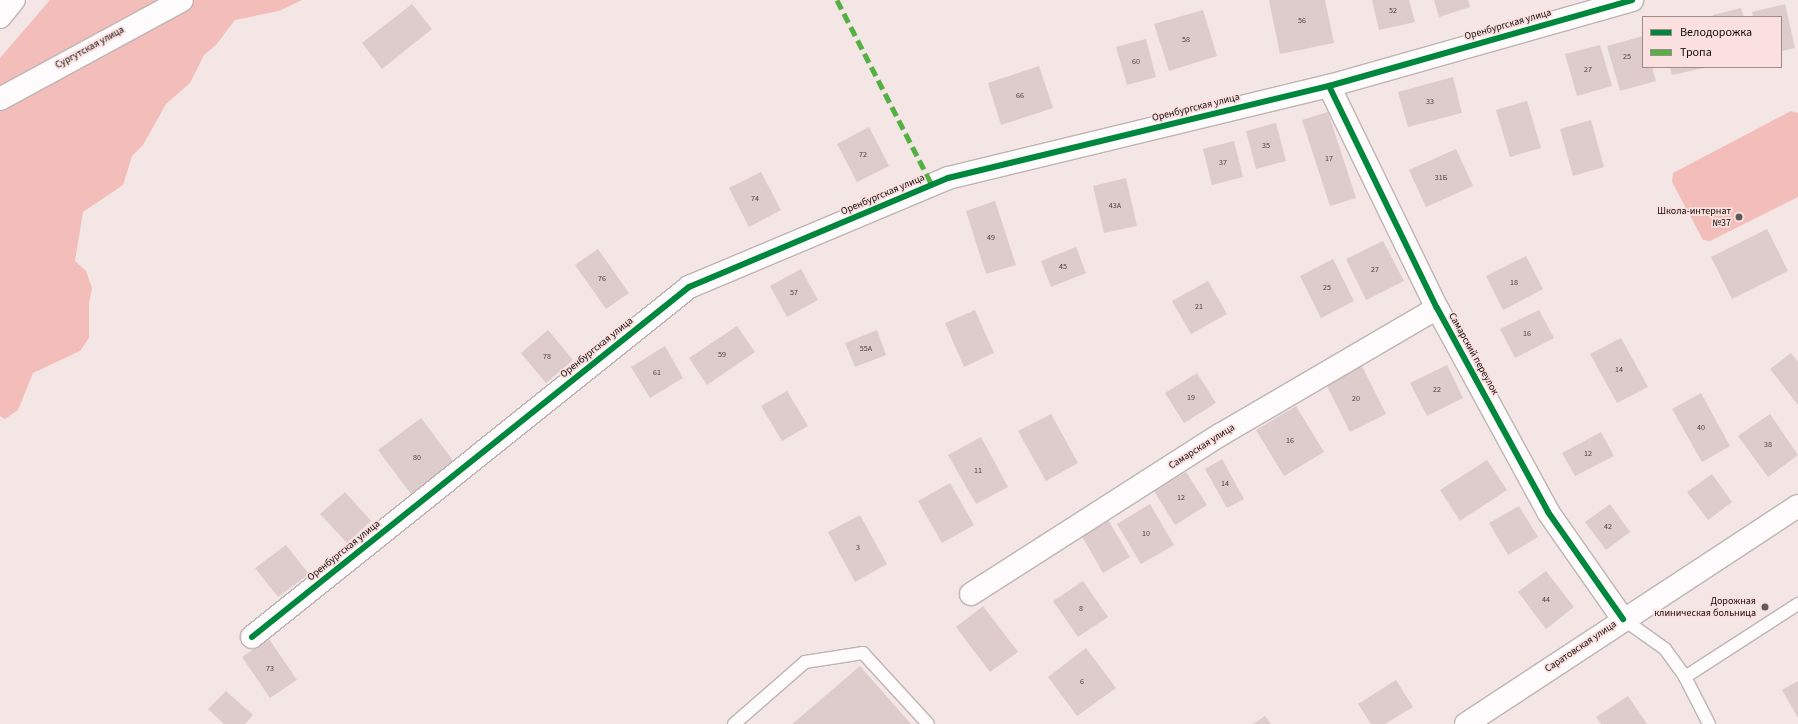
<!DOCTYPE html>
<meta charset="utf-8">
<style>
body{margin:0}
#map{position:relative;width:1798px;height:724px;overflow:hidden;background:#f4e6e5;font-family:"Source Sans 3",sans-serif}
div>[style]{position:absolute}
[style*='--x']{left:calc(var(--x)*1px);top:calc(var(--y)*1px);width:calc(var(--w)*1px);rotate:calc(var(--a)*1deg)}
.green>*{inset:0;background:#f3bdba}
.building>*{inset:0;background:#ddcccb}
.roads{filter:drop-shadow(1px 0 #bfb4b4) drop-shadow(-1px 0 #bfb4b4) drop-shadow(0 1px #bfb4b4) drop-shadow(0 -1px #bfb4b4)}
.lane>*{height:12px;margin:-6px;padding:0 6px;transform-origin:6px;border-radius:6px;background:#fdfbfb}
.street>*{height:22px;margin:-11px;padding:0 11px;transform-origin:11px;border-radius:11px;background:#fdfbfb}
.quiet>*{height:5px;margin-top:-2.5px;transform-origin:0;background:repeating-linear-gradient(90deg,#55b044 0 10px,transparent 0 15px)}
.cycleway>*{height:6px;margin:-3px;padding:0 3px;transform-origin:3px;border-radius:3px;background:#00873e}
.dots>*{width:11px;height:11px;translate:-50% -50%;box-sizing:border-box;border:2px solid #fae1df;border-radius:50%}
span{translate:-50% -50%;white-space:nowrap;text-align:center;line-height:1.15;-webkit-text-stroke:3.5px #fae1df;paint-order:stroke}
.number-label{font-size:8px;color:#493e3d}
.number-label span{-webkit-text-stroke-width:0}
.street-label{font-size:10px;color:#130b0a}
.poi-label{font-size:10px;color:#130b0a}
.right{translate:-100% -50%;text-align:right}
.legend{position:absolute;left:1642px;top:16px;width:140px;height:52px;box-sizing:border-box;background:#fae1df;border:1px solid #9e8b8a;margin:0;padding:5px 7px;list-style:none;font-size:12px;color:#130b0a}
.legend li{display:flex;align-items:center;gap:8px;height:20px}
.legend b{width:20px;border:1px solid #9e8b8a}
</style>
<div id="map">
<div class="green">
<div style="clip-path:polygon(50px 0,302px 0,279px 11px,235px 20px,216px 45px,204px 55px,190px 83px,166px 104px,143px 145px,132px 156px,123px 185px,83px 212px,75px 261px,86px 271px,92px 288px,89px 303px,89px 338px,80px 351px,33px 373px,18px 410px,5px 419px,0 416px,0 58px)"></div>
<div style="clip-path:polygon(1791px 111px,1798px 113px,1798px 197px,1710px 241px,1703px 240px,1672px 182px,1673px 173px)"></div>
</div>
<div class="building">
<div style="clip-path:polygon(1269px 0,1325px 0,1334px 43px,1280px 54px)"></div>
<div style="clip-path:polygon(1372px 0,1409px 0,1415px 22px,1379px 30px)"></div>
<div style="clip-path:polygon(1434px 0,1468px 0,1470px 7px,1439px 17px)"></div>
<div style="clip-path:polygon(412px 4px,432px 29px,382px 69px,362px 43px)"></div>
<div style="clip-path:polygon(1785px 4px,1795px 48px,1781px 51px,1781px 17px,1753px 17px,1752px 12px)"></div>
<div style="clip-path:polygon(1741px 8px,1744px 17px,1713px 17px,1713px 15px)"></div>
<div style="clip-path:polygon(1203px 10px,1217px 56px,1169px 71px,1154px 24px)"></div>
<div style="clip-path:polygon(1643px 36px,1643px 67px,1652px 67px,1656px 81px,1620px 91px,1607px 46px)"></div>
<div style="clip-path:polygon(1146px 39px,1156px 77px,1127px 85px,1116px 47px)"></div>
<div style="clip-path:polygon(1600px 45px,1612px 86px,1577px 96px,1565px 54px)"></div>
<div style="clip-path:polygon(1039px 66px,1053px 108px,1001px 125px,988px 83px)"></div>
<div style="clip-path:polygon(1670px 67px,1704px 67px,1704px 68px,1672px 75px)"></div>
<div style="clip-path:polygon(1453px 77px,1462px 113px,1408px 127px,1398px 92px)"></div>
<div style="clip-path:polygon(1527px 101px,1541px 148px,1510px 157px,1496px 110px)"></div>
<div style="clip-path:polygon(1328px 112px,1356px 198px,1330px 206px,1302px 120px)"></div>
<div style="clip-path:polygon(1591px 120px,1604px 167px,1573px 176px,1560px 129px)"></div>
<div style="clip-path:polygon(1276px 123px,1286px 161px,1256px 169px,1246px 131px)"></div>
<div style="clip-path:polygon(869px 127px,889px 166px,857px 182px,837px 144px)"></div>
<div style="clip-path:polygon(1234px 141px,1243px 177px,1212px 185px,1203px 149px)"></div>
<div style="clip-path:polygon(1456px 149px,1473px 186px,1426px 207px,1409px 170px)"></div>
<div style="clip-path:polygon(761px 172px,781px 210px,749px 227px,729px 188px)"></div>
<div style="clip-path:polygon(1126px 178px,1137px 226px,1104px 233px,1093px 186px)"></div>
<div style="clip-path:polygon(995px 201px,1016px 265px,986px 274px,966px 211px)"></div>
<div style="clip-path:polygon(1767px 229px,1788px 271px,1732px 299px,1711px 257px)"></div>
<div style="clip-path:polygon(1383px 241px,1404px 281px,1366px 300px,1346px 259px)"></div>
<div style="clip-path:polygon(1076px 247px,1086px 273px,1051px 287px,1041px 261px)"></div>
<div style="clip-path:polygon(598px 249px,629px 293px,606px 309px,575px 265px)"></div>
<div style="clip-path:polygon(1526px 256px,1543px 289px,1503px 310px,1486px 276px)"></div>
<div style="clip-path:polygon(1333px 259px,1354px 301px,1321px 318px,1300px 276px)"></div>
<div style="clip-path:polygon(801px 269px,818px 300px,787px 317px,770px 286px)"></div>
<div style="clip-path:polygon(1208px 281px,1227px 314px,1191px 334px,1172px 301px)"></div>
<div style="clip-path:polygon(975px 310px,994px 353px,964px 367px,945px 323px)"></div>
<div style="clip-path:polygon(1539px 310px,1554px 338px,1515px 358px,1500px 329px)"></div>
<div style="clip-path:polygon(737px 326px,755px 352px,707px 385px,689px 358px)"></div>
<div style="clip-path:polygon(548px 330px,573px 360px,546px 383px,521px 353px)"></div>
<div style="clip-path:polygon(877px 330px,886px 355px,855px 367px,845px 343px)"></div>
<div style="clip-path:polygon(1621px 338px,1648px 387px,1617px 403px,1590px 354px)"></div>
<div style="clip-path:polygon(665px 346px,683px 378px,650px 398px,631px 367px)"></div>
<div style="clip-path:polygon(1791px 353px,1798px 362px,1798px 405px,1770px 369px)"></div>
<div style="clip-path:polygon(1447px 365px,1463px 398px,1427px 416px,1410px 383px)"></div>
<div style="clip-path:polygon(1362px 366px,1386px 414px,1350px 432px,1326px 384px)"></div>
<div style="clip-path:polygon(1197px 373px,1216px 403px,1184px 423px,1165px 393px)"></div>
<div style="clip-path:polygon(787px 391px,808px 426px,782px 441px,761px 406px)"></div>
<div style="clip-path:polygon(1701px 393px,1730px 446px,1702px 462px,1672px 409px)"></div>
<div style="clip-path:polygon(1296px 406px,1324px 452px,1284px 476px,1256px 430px)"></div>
<div style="clip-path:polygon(1051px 414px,1078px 463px,1046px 481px,1018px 431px)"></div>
<div style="clip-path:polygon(1770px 414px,1798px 455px,1768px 477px,1738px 436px)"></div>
<div style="clip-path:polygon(421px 418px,457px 466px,414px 498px,378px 450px)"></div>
<div style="clip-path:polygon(1601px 432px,1614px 456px,1575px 476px,1562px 453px)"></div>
<div style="clip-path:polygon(981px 437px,1008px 487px,976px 504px,948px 455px)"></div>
<div style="clip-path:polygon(1222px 459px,1244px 499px,1227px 508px,1205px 469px)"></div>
<div style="clip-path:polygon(1487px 460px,1507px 490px,1460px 521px,1440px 490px)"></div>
<div style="clip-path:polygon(1186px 472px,1207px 505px,1175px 525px,1154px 491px)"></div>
<div style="clip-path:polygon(1712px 474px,1732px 502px,1708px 520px,1687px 492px)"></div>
<div style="clip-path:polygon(950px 483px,974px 525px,942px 543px,918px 501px)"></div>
<div style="clip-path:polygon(345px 492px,371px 521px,347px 543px,320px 514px)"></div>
<div style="clip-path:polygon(1150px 504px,1174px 545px,1141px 564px,1117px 524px)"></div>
<div style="clip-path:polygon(1610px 504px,1630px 532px,1606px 550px,1585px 522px)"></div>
<div style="clip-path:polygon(1519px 506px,1538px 537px,1508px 555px,1489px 523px)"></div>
<div style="clip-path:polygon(860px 515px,887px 564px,855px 582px,828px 532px)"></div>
<div style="clip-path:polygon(1107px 518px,1130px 557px,1103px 573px,1080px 533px)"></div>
<div style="clip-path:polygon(286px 545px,309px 574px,278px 597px,255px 568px)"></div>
<div style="clip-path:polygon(1546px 571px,1574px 607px,1546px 629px,1518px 592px)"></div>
<div style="clip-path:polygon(1083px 581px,1108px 617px,1078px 637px,1053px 601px)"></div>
<div style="clip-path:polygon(983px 606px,1018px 652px,990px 672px,956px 627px)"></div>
<div style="clip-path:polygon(269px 639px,297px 680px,270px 698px,242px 657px)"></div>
<div style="clip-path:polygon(1086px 648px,1116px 688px,1077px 716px,1048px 677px)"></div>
<div style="clip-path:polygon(860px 666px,911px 724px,792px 724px,817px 703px)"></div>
<div style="clip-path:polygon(1396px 680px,1413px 707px,1385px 724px,1371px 724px,1358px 704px)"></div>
<div style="clip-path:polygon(1798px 681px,1798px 718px,1782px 690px)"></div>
<div style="clip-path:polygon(226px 691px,253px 715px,245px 724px,224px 724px,208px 709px)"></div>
<div style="clip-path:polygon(1628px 696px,1647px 724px,1601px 724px,1596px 717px)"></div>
<div style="clip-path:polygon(1265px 716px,1271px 724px,1253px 724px)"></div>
</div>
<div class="roads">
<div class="lane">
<div style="--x:1623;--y:619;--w:52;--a:35.5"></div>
<div style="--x:1665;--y:649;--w:34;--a:54"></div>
<div style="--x:1685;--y:677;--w:53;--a:62.9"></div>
<div style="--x:1685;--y:677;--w:135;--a:-32.9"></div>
<div style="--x:734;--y:724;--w:94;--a:-41.1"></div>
<div style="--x:805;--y:662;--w:59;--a:-8.8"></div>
<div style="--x:863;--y:653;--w:96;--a:47.5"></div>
</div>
<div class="street">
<div style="--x:0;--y:17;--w:22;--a:-51"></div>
<div style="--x:1329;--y:86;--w:247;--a:64.1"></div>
<div style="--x:1437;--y:308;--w:232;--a:61.4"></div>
<div style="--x:1548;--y:512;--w:131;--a:55"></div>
<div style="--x:0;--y:99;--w:207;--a:-28.5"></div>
<div style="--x:971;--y:594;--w:295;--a:-32.6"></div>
<div style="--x:1220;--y:435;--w:251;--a:-30.3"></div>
<div style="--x:252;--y:637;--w:560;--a:-38.69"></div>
<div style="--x:689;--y:287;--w:281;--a:-22.8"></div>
<div style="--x:948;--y:178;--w:392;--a:-13.6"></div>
<div style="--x:1329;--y:86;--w:315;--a:-15.8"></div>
<div style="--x:1466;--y:724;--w:397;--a:-33.3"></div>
</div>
</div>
<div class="quiet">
<div style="--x:837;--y:0;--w:208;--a:62.8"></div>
</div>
<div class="cycleway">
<div style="--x:1329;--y:86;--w:247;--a:64.1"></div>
<div style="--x:1437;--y:308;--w:232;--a:61.4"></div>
<div style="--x:1548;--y:512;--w:131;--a:55"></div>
<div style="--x:252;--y:637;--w:560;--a:-38.69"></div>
<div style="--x:689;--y:287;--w:281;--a:-22.8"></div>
<div style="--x:948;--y:178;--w:392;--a:-13.6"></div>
<div style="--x:1329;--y:86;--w:315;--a:-15.8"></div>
</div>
<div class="dots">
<div style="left:1739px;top:217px;background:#625857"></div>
<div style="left:1765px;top:607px;background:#625857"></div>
</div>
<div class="number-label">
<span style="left:1393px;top:11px">52</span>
<span style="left:1302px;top:21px">56</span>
<span style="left:1186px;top:40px">58</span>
<span style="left:1627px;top:57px">25</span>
<span style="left:1136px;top:62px">60</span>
<span style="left:1588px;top:70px">27</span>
<span style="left:1020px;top:96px">66</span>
<span style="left:1430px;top:102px">33</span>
<span style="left:1266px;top:146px">35</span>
<span style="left:863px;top:155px">72</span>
<span style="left:1329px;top:159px">17</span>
<span style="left:1223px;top:163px">37</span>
<span style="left:1441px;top:178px">31Б</span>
<span style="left:755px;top:199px">74</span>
<span style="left:1115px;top:206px">43А</span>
<span style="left:991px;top:238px">49</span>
<span style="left:1063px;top:267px">45</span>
<span style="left:1375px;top:270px">27</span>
<span style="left:602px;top:279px">76</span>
<span style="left:1514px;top:283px">18</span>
<span style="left:1327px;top:288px">25</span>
<span style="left:794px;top:293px">57</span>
<span style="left:1199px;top:307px">21</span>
<span style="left:1527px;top:334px">16</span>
<span style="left:866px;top:349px">55А</span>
<span style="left:722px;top:355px">59</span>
<span style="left:547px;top:357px">78</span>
<span style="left:1619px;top:370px">14</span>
<span style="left:657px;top:373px">61</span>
<span style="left:1437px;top:390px">22</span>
<span style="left:1191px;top:398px">19</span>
<span style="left:1356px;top:399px">20</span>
<span style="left:1701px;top:428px">40</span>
<span style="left:1290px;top:441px">16</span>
<span style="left:1768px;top:445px">38</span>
<span style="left:1588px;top:454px">12</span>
<span style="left:417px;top:458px">80</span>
<span style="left:978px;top:471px">11</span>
<span style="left:1225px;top:484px">14</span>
<span style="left:1181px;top:498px">12</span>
<span style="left:1608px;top:527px">42</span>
<span style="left:1146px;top:534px">10</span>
<span style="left:858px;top:548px">3</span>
<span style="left:1546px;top:600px">44</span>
<span style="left:1081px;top:609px">8</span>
<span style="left:270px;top:669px">73</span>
<span style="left:1082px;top:682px">6</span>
</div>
<div class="street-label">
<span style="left:1508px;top:25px;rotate:-16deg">Оренбургская улица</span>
<span style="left:90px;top:48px;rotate:-29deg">Сургутская улица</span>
<span style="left:1196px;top:108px;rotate:-14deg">Оренбургская улица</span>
<span style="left:883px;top:195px;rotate:-23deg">Оренбургская улица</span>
<span style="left:597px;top:348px;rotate:-39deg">Оренбургская улица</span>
<span style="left:1473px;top:354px;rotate:61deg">Самарский переулок</span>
<span style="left:1202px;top:447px;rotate:-32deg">Самарская улица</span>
<span style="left:344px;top:551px;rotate:-39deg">Оренбургская улица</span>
<span style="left:1581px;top:647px;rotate:-34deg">Саратовская улица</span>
</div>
<div class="poi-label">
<span class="right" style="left:1731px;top:217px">Школа-интернат<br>№37</span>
<span class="right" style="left:1756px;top:607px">Дорожная<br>клиническая больница</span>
</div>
<ul class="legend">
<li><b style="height:5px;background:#00873e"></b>Велодорожка</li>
<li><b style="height:5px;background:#55b044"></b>Тропа</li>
</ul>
</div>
